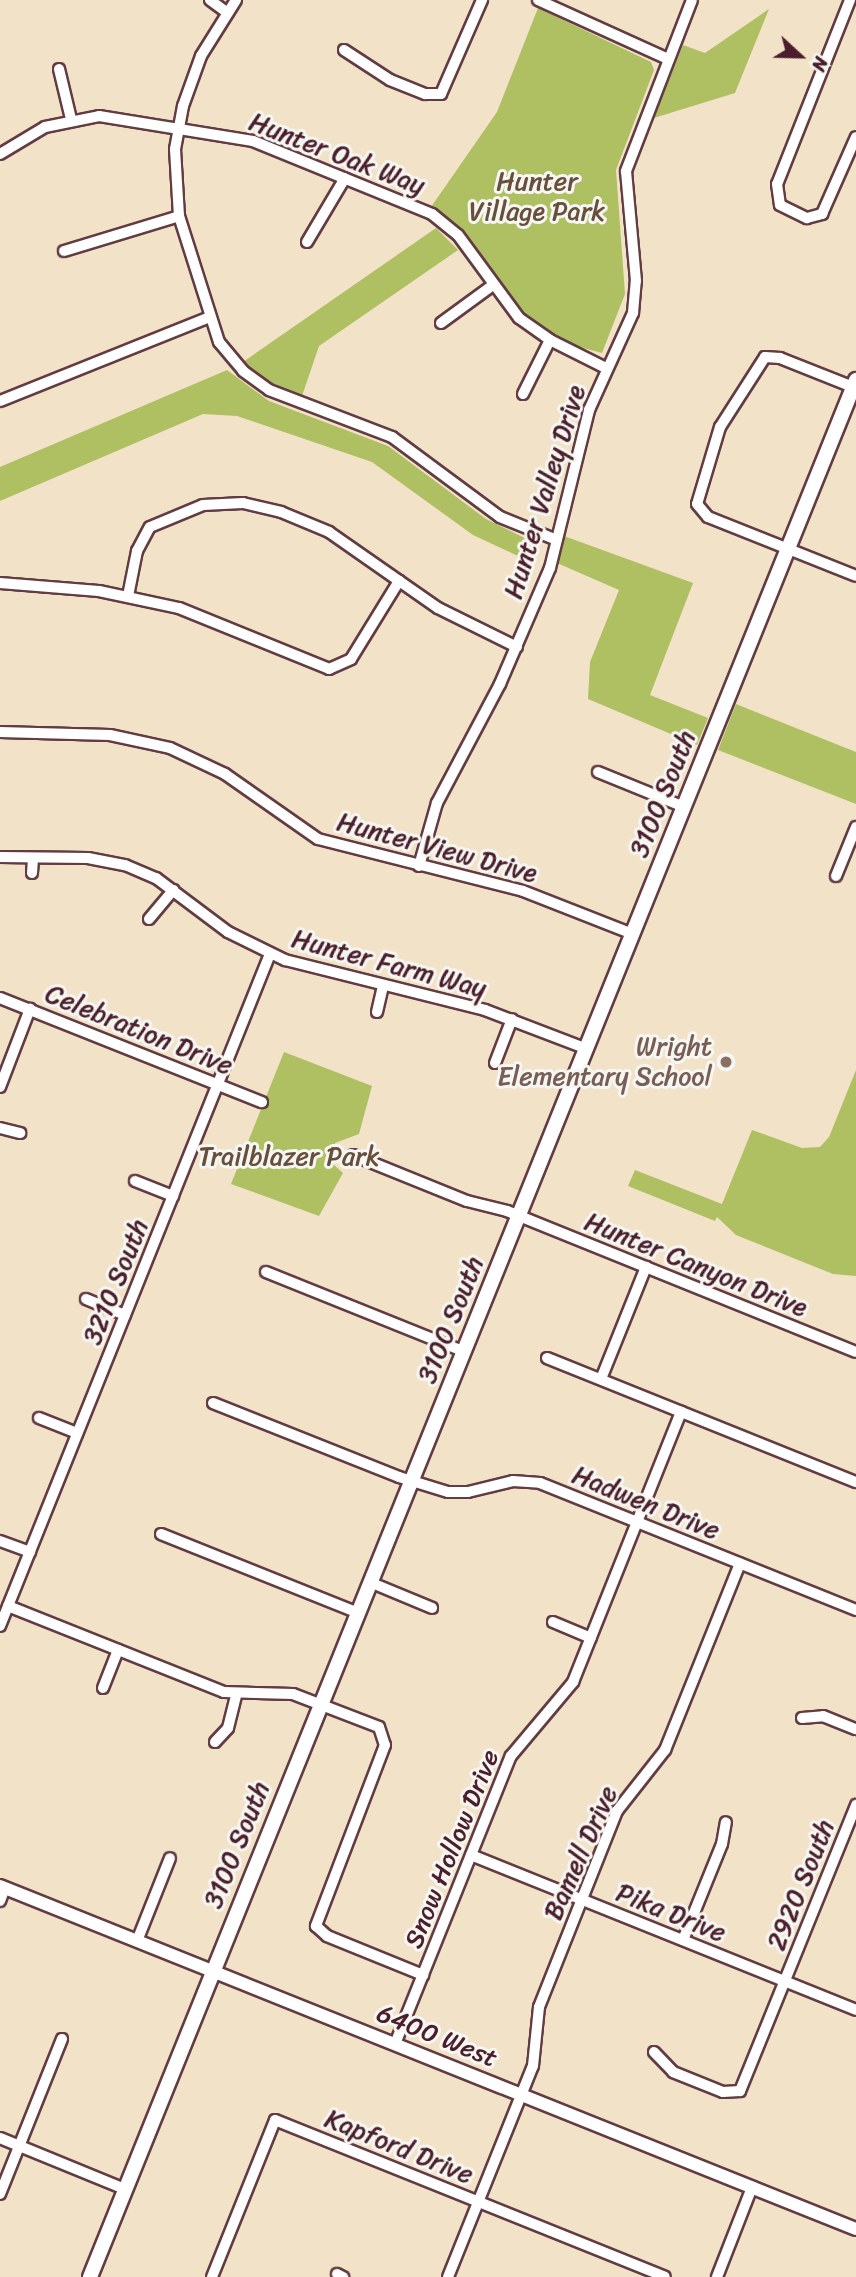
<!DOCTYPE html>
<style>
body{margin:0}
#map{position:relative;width:856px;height:2277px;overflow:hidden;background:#f2e2c8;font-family:Sriracha,sans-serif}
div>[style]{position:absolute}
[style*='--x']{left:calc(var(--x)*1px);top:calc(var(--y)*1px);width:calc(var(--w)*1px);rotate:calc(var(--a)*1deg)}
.green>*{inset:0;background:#afc063}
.roads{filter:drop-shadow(2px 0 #633c43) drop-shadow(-2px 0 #633c43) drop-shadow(0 2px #633c43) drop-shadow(0 -2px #633c43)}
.minor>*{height:10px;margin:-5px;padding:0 5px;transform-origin:5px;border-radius:5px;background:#fff}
.tertiary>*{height:12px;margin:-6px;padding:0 6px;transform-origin:6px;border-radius:6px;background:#fff}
.secondary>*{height:14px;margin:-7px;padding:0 7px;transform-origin:7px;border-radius:7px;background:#fff}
.dots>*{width:19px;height:19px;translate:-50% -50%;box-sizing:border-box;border:4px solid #f6f6f2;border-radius:50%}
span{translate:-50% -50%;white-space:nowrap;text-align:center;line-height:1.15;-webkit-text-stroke:6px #f6f6f2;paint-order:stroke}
.street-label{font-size:26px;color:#4a1f2b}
.park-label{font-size:26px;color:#684f3c}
.education-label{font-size:26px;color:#785e54}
.right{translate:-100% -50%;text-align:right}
.north{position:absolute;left:765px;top:21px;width:70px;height:70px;-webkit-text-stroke:5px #f6f6f2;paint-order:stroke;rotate:112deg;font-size:19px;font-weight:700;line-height:28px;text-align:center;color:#4a1f2b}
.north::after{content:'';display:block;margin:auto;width:24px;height:32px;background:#4a1f2b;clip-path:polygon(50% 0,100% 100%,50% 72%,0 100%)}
</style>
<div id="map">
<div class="green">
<div style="clip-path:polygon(538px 8px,651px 62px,654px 70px,616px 170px,625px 294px,602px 353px,572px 345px,522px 314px,466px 238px,431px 207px,497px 112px)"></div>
<div style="clip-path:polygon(769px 9px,735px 93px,654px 118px,683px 45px,705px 53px)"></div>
<div style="clip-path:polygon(436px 228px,458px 250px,319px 346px,302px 396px,270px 382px,243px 362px)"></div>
<div style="clip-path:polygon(227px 370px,269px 401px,388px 446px,486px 519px,539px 545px,533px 563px,473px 535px,372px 462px,237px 416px,203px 414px,0 501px,0 467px)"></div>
<div style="clip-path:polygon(564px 536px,693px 583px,650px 695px,708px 718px,697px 745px,588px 699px,590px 662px,619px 590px,557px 563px)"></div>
<div style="clip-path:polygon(736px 704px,856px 752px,856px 804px,718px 750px)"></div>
<div style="clip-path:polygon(284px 1052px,372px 1086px,359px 1134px,335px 1143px,333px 1164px,343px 1173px,319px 1216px,231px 1184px)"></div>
<div style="clip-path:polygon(856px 1070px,856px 1276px,833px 1274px,736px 1235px,717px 1217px,715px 1221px,628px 1186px,635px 1170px,722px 1204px,752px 1130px,802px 1148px,820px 1147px,829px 1137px)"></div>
</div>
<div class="roads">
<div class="minor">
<div style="--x:210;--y:0;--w:22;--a:36"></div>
<div style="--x:236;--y:0;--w:66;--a:122"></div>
<div style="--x:201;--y:56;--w:53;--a:109.8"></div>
<div style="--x:183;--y:106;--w:44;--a:100.5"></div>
<div style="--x:175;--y:149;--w:67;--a:86.6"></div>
<div style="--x:179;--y:216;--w:132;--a:72.4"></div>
<div style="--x:219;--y:342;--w:38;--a:50"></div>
<div style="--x:243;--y:371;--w:32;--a:36"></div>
<div style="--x:269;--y:390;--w:132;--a:20.9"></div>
<div style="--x:392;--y:437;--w:134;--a:36.5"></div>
<div style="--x:500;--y:517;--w:61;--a:22"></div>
<div style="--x:538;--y:0;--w:143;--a:24.4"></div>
<div style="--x:850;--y:0;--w:198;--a:111.6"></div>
<div style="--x:777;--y:184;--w:21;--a:82"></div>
<div style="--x:780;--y:205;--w:30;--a:26"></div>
<div style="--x:807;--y:218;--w:16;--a:-15"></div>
<div style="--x:822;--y:214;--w:84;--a:-66.2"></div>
<div style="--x:344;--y:50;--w:55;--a:33.1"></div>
<div style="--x:390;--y:80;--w:38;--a:22"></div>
<div style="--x:425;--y:94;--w:16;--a:0"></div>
<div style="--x:441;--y:94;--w:103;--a:-66.4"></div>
<div style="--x:59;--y:69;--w:51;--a:76.5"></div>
<div style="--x:0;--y:154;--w:52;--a:-31"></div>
<div style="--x:45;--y:127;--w:55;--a:-11.5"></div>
<div style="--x:99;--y:116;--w:156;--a:9.2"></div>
<div style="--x:253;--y:141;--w:193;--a:22.2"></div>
<div style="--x:432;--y:214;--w:33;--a:39"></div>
<div style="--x:458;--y:235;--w:103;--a:53.7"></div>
<div style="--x:519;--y:318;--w:38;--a:35"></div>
<div style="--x:550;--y:340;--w:63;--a:26.6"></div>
<div style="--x:307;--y:242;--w:74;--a:-59.3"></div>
<div style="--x:64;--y:251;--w:120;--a:-16.9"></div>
<div style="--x:441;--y:323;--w:64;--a:-36.2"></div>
<div style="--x:853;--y:387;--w:79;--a:-158.3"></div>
<div style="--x:780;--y:358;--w:15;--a:-176"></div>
<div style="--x:765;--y:357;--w:83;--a:122.7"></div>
<div style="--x:720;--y:427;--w:80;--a:106.6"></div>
<div style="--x:697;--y:504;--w:17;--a:50"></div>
<div style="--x:708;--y:517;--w:159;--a:21.7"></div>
<div style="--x:523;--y:394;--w:60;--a:-63.4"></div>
<div style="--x:0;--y:401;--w:224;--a:-21.8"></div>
<div style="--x:0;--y:583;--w:99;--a:4.6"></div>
<div style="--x:99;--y:591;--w:82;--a:12"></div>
<div style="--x:179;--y:608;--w:162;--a:22.1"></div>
<div style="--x:329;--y:669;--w:24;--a:-24"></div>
<div style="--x:351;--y:659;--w:92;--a:-58.4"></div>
<div style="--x:128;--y:596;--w:46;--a:-78.7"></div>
<div style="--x:137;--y:551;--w:27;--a:-62"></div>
<div style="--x:150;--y:527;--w:57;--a:-22.5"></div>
<div style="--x:203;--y:505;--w:40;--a:-2.9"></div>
<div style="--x:243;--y:503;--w:39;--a:13"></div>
<div style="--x:281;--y:512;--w:52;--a:22.6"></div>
<div style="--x:329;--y:532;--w:133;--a:34.9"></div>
<div style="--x:438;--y:608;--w:88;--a:26.3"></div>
<div style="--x:0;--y:732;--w:110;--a:1.6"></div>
<div style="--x:110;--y:735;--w:61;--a:12.2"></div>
<div style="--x:170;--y:748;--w:61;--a:25.3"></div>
<div style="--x:225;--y:774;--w:113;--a:35"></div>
<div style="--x:318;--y:839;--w:211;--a:14.2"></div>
<div style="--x:523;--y:891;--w:118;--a:21.4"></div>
<div style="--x:598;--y:772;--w:93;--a:22.1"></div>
<div style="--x:0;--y:857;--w:88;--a:0.7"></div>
<div style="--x:88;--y:858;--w:38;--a:11"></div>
<div style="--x:125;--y:865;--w:34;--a:23"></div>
<div style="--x:156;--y:878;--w:90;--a:36.9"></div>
<div style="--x:228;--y:932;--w:64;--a:26.2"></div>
<div style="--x:285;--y:960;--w:206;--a:14"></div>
<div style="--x:485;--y:1010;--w:109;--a:20.9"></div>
<div style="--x:419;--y:866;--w:66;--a:-74.1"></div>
<div style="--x:437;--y:803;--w:135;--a:-62.1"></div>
<div style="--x:500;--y:684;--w:126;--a:-66.7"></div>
<div style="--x:550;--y:568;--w:163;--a:-76.1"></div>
<div style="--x:589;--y:410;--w:107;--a:-65.6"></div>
<div style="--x:633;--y:313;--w:32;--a:-85"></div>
<div style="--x:636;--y:281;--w:110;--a:-95.2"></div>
<div style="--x:626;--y:171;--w:183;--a:-68.9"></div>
<div style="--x:32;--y:873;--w:15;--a:-86"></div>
<div style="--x:836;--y:876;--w:53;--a:-67.8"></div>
<div style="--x:149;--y:919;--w:38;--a:-50"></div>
<div style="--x:0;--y:998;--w:282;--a:21.7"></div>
<div style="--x:377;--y:1012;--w:27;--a:-77"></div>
<div style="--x:495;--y:1063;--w:47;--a:-68.9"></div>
<div style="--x:0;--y:1087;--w:84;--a:-69"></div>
<div style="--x:0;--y:1128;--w:21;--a:14"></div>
<div style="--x:353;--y:1155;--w:123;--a:22"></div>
<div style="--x:467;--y:1201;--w:41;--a:14"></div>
<div style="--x:507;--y:1211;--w:376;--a:22"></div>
<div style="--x:135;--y:1181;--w:41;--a:21.5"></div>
<div style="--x:266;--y:1272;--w:214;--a:21.9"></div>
<div style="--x:86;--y:1299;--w:42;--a:22.3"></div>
<div style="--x:547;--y:1358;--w:333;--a:21.9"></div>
<div style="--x:601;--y:1379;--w:121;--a:-68.1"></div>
<div style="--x:213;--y:1403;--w:200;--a:21.7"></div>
<div style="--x:399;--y:1477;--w:51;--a:17"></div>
<div style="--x:448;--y:1492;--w:20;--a:0"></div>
<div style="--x:468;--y:1492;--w:46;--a:-13.7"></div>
<div style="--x:513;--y:1481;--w:27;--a:4"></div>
<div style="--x:540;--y:1483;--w:341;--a:21.9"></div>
<div style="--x:39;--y:1418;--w:41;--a:21.5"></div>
<div style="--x:161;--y:1534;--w:213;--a:21.8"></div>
<div style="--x:0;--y:1541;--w:32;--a:20"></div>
<div style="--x:372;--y:1583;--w:65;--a:22.6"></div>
<div style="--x:8;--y:1606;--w:232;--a:21.7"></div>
<div style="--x:224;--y:1692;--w:69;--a:1.7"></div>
<div style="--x:293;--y:1694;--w:92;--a:21"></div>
<div style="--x:379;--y:1727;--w:19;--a:72"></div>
<div style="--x:385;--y:1745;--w:194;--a:110.9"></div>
<div style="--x:316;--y:1926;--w:15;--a:42"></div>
<div style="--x:327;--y:1936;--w:104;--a:22.1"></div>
<div style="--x:553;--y:1622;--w:41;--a:22.8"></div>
<div style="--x:0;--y:1626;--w:724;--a:-68.11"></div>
<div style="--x:103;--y:1688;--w:41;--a:-68.5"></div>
<div style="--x:802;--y:1718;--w:21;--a:-5"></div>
<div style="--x:823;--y:1716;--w:35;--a:22"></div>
<div style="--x:215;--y:1742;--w:19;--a:-47"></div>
<div style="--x:228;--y:1728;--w:34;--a:-76"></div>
<div style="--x:471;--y:1855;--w:415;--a:21.9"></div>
<div style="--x:0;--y:1901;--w:14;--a:-69"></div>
<div style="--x:683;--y:1940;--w:104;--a:-67.9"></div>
<div style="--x:722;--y:1844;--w:22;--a:-80"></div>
<div style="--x:137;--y:1941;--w:89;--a:-68.3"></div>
<div style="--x:395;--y:2044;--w:310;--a:-68.1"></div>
<div style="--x:511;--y:1756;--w:97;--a:-50"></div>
<div style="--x:573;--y:1682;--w:291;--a:-68.2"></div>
<div style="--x:654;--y:2052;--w:28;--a:46"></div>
<div style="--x:673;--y:2072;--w:54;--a:21.8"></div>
<div style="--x:723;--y:2092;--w:17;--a:-3"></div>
<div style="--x:740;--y:2091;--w:309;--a:-67.9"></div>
<div style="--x:0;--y:2138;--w:135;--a:22.2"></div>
<div style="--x:0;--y:2194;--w:167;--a:-68.2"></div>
<div style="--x:337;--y:2274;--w:7;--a:27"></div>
<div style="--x:212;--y:2277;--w:169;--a:-68.1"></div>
<div style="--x:275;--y:2120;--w:420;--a:21.9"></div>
<div style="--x:448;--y:2277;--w:227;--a:-68.1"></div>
<div style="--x:533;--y:2066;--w:59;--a:-84.2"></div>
<div style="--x:539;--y:2007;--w:211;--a:-68.3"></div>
<div style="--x:617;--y:1811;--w:78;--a:-51.8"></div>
<div style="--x:665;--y:1750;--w:201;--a:-68.1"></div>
<div style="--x:717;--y:2277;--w:97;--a:-68.7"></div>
</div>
<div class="tertiary">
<div style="--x:0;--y:1886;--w:922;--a:21.84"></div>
</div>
<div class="secondary">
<div style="--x:90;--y:2277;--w:2046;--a:-68.01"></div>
</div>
</div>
<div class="dots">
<div style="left:726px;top:1062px;background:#8d6e63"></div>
</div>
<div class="street-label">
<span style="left:337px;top:154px;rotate:21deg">Hunter Oak Way</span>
<span style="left:545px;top:492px;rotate:-73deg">Hunter Valley Drive</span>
<span style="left:663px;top:794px;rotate:-68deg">3100 South</span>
<span style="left:437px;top:848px;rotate:15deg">Hunter View Drive</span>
<span style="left:389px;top:964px;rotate:15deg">Hunter Farm Way</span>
<span style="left:139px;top:1030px;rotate:22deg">Celebration Drive</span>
<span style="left:696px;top:1265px;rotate:22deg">Hunter Canyon Drive</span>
<span style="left:116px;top:1282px;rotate:-68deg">3210 South</span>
<span style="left:451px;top:1320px;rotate:-68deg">3100 South</span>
<span style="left:646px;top:1503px;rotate:22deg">Hadwen Drive</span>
<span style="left:237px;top:1845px;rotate:-68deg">3100 South</span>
<span style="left:452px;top:1849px;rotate:-68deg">Snow Hollow Drive</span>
<span style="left:581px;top:1853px;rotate:-66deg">Bamell Drive</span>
<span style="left:801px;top:1885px;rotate:-68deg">2920 South</span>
<span style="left:671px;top:1913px;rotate:22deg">Pika Drive</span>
<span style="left:437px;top:2036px;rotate:22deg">6400 West</span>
<span style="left:399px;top:2147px;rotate:22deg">Kapford Drive</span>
</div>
<div class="park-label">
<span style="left:537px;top:197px">Hunter<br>Village Park</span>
<span style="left:289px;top:1157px">Trailblazer Park</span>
</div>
<div class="education-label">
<span class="right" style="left:712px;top:1062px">Wright<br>Elementary School</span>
</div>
<div class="north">N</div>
</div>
